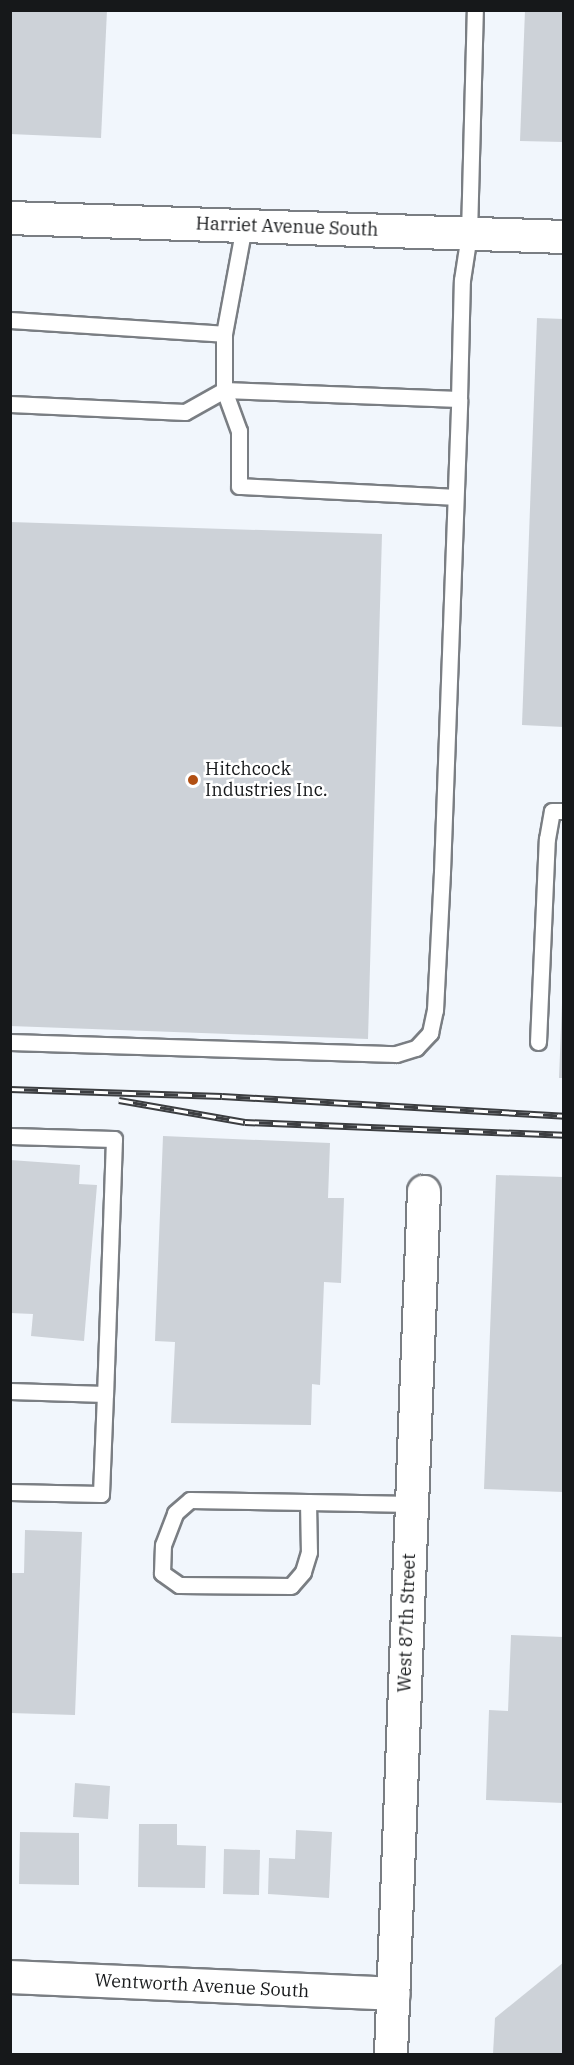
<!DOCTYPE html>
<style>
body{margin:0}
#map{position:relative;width:574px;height:2065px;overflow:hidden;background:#f1f6fc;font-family:"IBM Plex Serif",serif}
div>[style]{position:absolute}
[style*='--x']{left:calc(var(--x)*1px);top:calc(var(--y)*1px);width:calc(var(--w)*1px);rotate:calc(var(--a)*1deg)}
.building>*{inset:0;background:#cdd2d8}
.roads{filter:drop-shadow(2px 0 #7a7e83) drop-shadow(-2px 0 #7a7e83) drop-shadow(0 2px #7a7e83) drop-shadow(0 -2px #7a7e83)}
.lane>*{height:15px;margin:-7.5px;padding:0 7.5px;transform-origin:7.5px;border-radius:7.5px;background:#fff}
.street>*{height:32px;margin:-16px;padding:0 16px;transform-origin:16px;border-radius:16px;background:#fff}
.rail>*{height:7px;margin-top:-3.5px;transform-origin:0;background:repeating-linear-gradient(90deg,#fff 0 14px,#3c3e41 0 28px);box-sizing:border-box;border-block:2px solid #3c3e41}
.dots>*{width:16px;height:16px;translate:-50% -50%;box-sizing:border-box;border:3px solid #fff;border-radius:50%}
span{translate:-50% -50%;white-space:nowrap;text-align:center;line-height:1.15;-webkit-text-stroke:5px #fff;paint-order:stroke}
.street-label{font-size:18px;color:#16181a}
.poi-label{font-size:18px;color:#16181a}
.left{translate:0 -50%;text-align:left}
.frame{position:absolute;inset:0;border:12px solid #16181a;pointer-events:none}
</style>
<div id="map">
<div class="building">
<div style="clip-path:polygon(10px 10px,107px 10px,101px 138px,10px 134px)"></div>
<div style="clip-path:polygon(525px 10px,564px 10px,564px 142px,520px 141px)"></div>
<div style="clip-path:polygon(537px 318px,564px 319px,564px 727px,522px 725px)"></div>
<div style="clip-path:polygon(10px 522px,382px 534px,368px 1039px,10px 1026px)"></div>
<div style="clip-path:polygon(562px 1003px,564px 1003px,564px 1078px,559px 1078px)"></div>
<div style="clip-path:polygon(163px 1136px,330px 1143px,328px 1198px,344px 1198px,341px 1283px,324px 1282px,320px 1385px,312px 1384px,311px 1425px,171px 1423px,175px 1342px,155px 1341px)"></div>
<div style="clip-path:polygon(10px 1160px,80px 1165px,79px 1184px,97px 1185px,84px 1341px,31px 1336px,33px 1314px,10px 1313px)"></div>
<div style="clip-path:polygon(496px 1175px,564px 1177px,564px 1492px,484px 1489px)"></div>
<div style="clip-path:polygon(25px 1530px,82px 1532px,75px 1715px,10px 1713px,10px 1573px,24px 1573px)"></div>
<div style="clip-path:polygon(511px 1635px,564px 1637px,564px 1803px,486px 1800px,489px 1710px,508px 1711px)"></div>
<div style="clip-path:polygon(75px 1783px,110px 1786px,108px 1819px,73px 1817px)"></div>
<div style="clip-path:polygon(139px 1824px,177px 1824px,177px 1845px,206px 1846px,205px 1888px,138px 1887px)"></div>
<div style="clip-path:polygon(296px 1830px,332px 1832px,329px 1898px,268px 1894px,269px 1858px,295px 1859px)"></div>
<div style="clip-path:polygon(20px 1832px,79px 1833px,79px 1885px,19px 1884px)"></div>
<div style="clip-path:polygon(224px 1849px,260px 1850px,259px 1895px,223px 1894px)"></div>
<div style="clip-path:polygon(564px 1962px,564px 2054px,493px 2054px,495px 2018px)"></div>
</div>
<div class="roads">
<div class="lane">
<div style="--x:10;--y:320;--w:214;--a:3.7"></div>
<div style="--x:224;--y:334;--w:56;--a:90"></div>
<div style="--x:224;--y:390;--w:235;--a:2.2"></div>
<div style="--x:459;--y:399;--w:119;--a:-88.6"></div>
<div style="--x:462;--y:280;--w:47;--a:-81.3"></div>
<div style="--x:469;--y:234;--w:224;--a:-88.5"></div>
<div style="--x:224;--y:334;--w:110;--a:-79.5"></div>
<div style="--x:10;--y:404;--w:175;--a:2.6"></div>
<div style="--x:185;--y:412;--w:45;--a:-29.4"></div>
<div style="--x:224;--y:390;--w:44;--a:69.9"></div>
<div style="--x:239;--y:431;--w:55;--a:90"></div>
<div style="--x:239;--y:486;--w:216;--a:2.9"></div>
<div style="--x:10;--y:1042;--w:386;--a:1.8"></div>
<div style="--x:396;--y:1054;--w:21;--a:-17"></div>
<div style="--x:416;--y:1048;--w:21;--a:-47"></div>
<div style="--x:430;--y:1033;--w:24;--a:-78"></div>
<div style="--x:435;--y:1010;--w:138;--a:-87.1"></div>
<div style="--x:442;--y:872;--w:473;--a:-87.9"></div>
<div style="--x:538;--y:1042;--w:203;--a:-87.5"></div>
<div style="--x:547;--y:839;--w:28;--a:-80"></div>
<div style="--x:552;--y:811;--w:12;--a:0"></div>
<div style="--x:10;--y:1136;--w:104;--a:1.7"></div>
<div style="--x:114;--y:1139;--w:255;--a:92"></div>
<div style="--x:10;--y:1391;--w:95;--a:1.8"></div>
<div style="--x:105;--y:1394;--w:100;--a:92.3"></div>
<div style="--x:101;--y:1494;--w:91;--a:-178.7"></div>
<div style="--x:308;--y:1502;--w:50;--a:88.9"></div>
<div style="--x:309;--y:1552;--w:21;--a:107"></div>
<div style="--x:303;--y:1572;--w:18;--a:131"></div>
<div style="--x:291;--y:1586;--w:112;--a:-179.5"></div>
<div style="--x:179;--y:1585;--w:21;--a:-145"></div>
<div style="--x:162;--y:1573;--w:28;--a:-88"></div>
<div style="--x:163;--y:1545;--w:34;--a:-69"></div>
<div style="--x:175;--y:1513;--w:20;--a:-41"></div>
<div style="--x:190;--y:1500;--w:118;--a:1"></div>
<div style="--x:308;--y:1502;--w:104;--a:1.1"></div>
</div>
<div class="street">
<div style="--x:10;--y:218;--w:554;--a:1.96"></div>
<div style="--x:10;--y:1977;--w:384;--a:2.5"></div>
<div style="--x:391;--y:2054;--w:863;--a:-87.81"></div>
</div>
</div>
<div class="rail">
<div style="--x:10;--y:1089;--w:212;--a:1.9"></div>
<div style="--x:222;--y:1096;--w:343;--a:3.3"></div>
<div style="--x:119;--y:1100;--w:128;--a:9.9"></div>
<div style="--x:245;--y:1122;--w:319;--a:2.3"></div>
</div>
<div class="dots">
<div style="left:193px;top:780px;background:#b14f12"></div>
</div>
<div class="street-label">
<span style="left:287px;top:227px;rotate:2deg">Harriet Avenue South</span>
<span style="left:407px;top:1623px;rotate:-88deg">West 87th Street</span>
<span style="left:202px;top:1986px;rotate:3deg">Wentworth Avenue South</span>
</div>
<div class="poi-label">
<span class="left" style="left:205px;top:780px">Hitchcock<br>Industries Inc.</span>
</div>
<div class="frame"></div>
</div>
